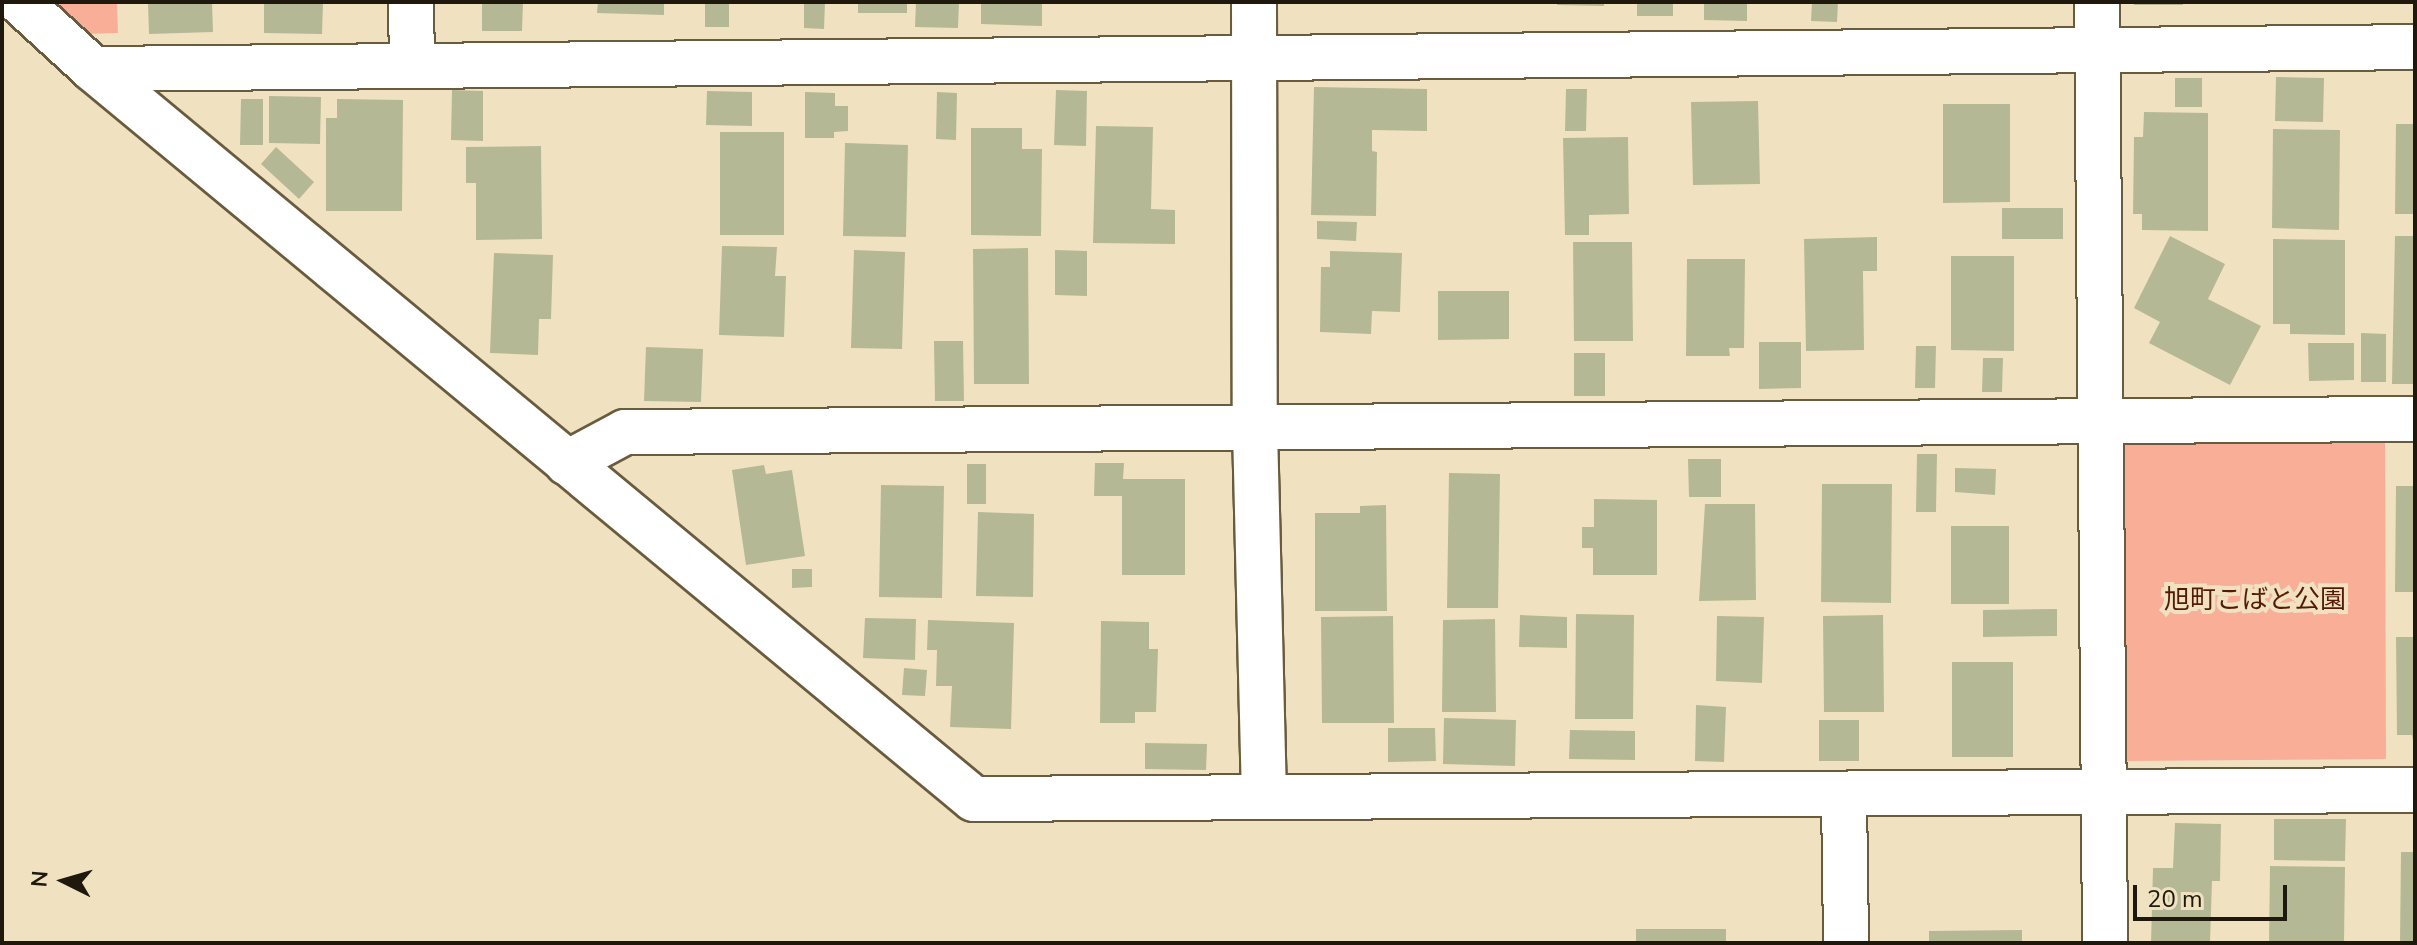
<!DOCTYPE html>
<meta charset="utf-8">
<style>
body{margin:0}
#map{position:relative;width:2417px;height:945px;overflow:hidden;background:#f0e2c0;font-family:"Nunito Sans","Noto Sans JP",sans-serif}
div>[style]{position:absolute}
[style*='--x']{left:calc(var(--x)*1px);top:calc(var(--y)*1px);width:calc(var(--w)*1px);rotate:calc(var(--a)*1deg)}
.green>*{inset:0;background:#f9ae97}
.building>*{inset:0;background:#b5b895}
.roads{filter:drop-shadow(2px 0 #695c3e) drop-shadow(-2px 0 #695c3e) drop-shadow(0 2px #695c3e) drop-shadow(0 -2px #695c3e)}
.minor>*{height:44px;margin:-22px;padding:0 22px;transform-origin:22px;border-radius:22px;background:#fff}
span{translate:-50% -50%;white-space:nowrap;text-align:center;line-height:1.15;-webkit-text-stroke:8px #f0e2c0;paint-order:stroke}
.park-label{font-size:26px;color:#541a06}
.frame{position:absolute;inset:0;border:4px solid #1e190c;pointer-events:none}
.north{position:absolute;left:24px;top:841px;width:80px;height:80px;-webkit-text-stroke:6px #f0e2c0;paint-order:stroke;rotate:275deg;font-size:22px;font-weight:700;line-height:32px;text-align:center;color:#1e190c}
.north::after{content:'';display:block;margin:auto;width:28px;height:36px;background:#1e190c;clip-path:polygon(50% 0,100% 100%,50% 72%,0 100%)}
.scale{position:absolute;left:2133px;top:885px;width:154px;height:36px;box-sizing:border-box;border:4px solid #1e190c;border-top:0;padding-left:10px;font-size:24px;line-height:28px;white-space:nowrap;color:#1e190c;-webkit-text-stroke:6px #f0e2c0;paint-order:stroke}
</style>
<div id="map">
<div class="green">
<div style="clip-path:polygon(49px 2px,117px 2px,118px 33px,84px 34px)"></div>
<div style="clip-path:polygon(2385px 439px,2386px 759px,2126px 761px,2124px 441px)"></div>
</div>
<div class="building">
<div style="clip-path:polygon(148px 2px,212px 2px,213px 32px,149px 34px)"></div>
<div style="clip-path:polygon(264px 2px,323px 2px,322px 34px,264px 33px)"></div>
<div style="clip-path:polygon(482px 2px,523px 2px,522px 31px,482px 31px)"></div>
<div style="clip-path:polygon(598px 2px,664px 2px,664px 15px,597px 13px)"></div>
<div style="clip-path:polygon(705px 2px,729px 2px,729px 27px,705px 27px)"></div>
<div style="clip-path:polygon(804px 2px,825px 2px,824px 29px,804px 28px)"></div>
<div style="clip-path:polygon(858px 2px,907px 2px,907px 13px,858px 13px)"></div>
<div style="clip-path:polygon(916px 2px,959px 2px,958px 28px,915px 27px)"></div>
<div style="clip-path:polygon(981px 2px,1042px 2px,1042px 26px,981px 24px)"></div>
<div style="clip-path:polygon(1557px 2px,1604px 2px,1604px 6px,1557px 5px)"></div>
<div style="clip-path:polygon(1637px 2px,1673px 2px,1673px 16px,1637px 16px)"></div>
<div style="clip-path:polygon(1704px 2px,1747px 2px,1747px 21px,1704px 20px)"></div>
<div style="clip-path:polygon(1812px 2px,1838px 2px,1837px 22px,1811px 21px)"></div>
<div style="clip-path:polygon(2134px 2px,2183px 2px,2183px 5px,2134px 5px)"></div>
<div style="clip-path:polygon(2276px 77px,2324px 78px,2323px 122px,2275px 121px)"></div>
<div style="clip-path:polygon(2175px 78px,2202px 78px,2202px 107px,2175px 107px)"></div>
<div style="clip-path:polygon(1314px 87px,1427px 89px,1427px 131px,1372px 130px,1372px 151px,1377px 152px,1376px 216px,1311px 215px)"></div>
<div style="clip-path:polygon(1566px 89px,1587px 89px,1586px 131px,1565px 131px)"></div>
<div style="clip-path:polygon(452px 90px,483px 91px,483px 141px,451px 140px)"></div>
<div style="clip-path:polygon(1056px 90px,1087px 91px,1086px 146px,1054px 145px)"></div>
<div style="clip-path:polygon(707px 91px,752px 92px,752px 126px,706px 125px)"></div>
<div style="clip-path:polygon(805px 92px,835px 93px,835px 106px,848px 106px,848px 131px,834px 132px,834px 138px,805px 138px)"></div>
<div style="clip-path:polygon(937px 92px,957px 93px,956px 140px,936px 139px)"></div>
<div style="clip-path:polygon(269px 96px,321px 97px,320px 144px,269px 143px)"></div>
<div style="clip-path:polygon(241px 99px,263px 99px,263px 145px,240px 145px)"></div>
<div style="clip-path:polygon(337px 99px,403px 100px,402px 211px,326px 211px,326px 118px,337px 118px)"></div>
<div style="clip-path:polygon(1758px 101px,1760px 184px,1693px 185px,1691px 102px)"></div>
<div style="clip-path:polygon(1943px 104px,2010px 104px,2010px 202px,1943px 203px)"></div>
<div style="clip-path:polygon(2144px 112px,2208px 113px,2208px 231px,2142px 230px,2142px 214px,2133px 214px,2134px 137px,2143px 137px)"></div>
<div style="clip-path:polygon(2396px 124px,2415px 124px,2415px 214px,2395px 214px)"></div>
<div style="clip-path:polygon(1096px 126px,1153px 127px,1151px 209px,1175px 210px,1175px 244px,1093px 243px)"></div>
<div style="clip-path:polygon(971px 128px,1022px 128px,1022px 149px,1042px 149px,1041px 236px,971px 235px)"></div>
<div style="clip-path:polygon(2273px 129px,2340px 130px,2339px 230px,2272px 228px)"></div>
<div style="clip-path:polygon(720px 132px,784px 132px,784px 235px,720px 235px)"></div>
<div style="clip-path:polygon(1628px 137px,1629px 214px,1589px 215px,1589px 235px,1565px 235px,1563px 138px)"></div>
<div style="clip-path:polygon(845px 143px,908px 145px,906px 237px,843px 236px)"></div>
<div style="clip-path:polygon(541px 146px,542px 239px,476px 240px,476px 183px,466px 183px,466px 147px)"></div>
<div style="clip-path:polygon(276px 147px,314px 182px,299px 199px,261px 164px)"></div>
<div style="clip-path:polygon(2002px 208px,2063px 208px,2063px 239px,2002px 239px)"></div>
<div style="clip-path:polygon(1317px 221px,1357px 222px,1356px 241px,1317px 239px)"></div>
<div style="clip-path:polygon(2170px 236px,2225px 264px,2208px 299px,2261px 326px,2230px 385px,2149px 343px,2160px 322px,2134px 308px)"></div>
<div style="clip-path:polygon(2395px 236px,2415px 236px,2415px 384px,2392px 384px)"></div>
<div style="clip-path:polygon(1877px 237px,1877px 271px,1863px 271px,1864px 350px,1806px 351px,1804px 239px)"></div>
<div style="clip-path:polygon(2273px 239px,2345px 240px,2345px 335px,2290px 334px,2290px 324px,2273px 324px)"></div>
<div style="clip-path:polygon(1573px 242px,1632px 242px,1633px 341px,1574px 341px)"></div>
<div style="clip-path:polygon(722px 246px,777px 247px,775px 276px,786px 276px,784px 337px,719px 335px)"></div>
<div style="clip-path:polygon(1028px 248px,1029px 384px,974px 384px,973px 249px)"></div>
<div style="clip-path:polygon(854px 250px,905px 252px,902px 349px,851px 348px)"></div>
<div style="clip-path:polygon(1055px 250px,1087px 251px,1087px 296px,1055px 295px)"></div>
<div style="clip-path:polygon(1330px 251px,1402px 253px,1400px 312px,1372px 311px,1371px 334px,1320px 332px,1321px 267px,1330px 267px)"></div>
<div style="clip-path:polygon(494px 253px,553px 255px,551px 319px,539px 319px,538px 355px,490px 353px)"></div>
<div style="clip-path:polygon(1951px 256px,2014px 256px,2014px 351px,1951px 350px)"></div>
<div style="clip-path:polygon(1687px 259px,1745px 259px,1744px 348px,1729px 348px,1730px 356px,1686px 356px)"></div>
<div style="clip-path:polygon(1438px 291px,1509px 291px,1509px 339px,1438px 340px)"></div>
<div style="clip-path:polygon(2361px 333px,2386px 334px,2386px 382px,2361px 382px)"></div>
<div style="clip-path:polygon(934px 341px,963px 341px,964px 401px,935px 401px)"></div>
<div style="clip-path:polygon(1759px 342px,1801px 342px,1801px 388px,1759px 389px)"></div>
<div style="clip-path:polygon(2308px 343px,2354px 343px,2354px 380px,2309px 381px)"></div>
<div style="clip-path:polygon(1916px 346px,1936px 346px,1935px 388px,1915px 388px)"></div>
<div style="clip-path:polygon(646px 347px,703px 349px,701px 402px,644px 401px)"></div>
<div style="clip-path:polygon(1574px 353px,1605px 353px,1605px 396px,1574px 396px)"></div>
<div style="clip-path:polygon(1983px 358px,2003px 358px,2002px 392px,1982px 392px)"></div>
<div style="clip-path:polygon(1917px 454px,1937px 454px,1936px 512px,1916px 512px)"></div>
<div style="clip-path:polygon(1688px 459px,1721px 459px,1721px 497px,1689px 497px)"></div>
<div style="clip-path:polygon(1095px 463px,1124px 463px,1123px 479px,1185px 479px,1185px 575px,1122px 575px,1122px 496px,1094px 496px)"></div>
<div style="clip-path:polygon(967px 464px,986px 464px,986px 504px,967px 504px)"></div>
<div style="clip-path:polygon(764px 465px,766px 474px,792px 470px,805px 556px,746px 565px,732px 470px)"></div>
<div style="clip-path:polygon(1955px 468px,1996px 469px,1995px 495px,1955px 492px)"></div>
<div style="clip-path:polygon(1449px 473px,1500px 474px,1498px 608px,1447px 608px)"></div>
<div style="clip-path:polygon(1822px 484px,1892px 484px,1891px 603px,1821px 602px)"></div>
<div style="clip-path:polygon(881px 485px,944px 486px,942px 598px,879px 597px)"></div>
<div style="clip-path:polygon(2396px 486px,2415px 486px,2415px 592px,2395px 592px)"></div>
<div style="clip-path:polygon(1594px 499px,1657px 500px,1657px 575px,1593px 575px,1593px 548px,1582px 548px,1582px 527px,1594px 527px)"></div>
<div style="clip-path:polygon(1705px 504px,1755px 504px,1756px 600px,1699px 601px)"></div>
<div style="clip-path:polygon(1386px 505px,1387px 611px,1315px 611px,1315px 513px,1360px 513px,1360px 506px)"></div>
<div style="clip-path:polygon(978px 512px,1034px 514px,1033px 597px,976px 596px)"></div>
<div style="clip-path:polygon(1951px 526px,2009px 526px,2009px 604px,1951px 604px)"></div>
<div style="clip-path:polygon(792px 569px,812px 569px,812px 587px,792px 588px)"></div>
<div style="clip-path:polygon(2057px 609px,2057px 636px,1983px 637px,1983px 610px)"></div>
<div style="clip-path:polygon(1576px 614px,1634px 615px,1633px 719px,1575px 719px)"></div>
<div style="clip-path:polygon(1520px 615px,1567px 617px,1567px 648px,1519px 647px)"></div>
<div style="clip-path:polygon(1883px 615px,1884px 712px,1824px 712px,1823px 616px)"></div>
<div style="clip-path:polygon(1393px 616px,1394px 723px,1322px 723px,1321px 617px)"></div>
<div style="clip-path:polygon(1717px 616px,1764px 617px,1762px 683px,1716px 681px)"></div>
<div style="clip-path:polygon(865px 618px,916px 619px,915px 660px,863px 658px)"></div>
<div style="clip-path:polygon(1495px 619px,1496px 712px,1442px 712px,1443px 620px)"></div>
<div style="clip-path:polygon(928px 620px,1014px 623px,1011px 729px,950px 727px,952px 686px,936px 686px,937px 650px,927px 650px)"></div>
<div style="clip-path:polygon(1101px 621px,1149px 622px,1149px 649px,1158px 649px,1156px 712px,1135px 712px,1135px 723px,1100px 723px)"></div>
<div style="clip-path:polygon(2396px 637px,2415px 637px,2415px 750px,2412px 735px,2397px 735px)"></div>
<div style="clip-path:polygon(1952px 662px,2013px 662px,2013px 757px,1952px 757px)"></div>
<div style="clip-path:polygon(904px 668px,927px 670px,925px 696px,902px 695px)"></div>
<div style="clip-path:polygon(1696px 705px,1726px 707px,1724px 762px,1695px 761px)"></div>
<div style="clip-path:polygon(1444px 718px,1516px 720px,1515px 766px,1443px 764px)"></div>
<div style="clip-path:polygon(1819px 720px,1859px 720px,1859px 761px,1819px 761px)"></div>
<div style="clip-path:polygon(1388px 728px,1435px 728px,1436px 761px,1388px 762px)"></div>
<div style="clip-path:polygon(1570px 730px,1635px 731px,1635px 760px,1569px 759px)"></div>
<div style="clip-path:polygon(1145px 743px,1207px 744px,1206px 770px,1145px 769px)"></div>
<div style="clip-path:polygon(2274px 819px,2346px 819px,2345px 861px,2274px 860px)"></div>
<div style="clip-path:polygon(2175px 823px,2221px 824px,2220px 881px,2212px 881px,2210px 943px,2151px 943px,2153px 868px,2173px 868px)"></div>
<div style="clip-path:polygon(2401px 852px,2415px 852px,2415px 943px,2400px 943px)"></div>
<div style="clip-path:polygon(2270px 866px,2345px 867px,2344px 943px,2269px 943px)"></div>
<div style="clip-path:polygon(1636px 929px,1726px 929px,1726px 943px,1636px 943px)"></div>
<div style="clip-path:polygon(2022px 930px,2022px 943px,1929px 943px,1929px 931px)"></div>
</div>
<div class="roads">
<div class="minor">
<div style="--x:20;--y:2;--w:99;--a:42.5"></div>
<div style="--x:93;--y:69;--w:1144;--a:39.65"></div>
<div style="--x:974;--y:799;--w:1441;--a:-0.36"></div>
<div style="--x:411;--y:2;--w:61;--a:89.1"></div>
<div style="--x:1254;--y:2;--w:427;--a:89.9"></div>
<div style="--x:1255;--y:429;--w:368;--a:88.6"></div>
<div style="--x:2097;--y:2;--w:941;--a:89.51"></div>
<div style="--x:93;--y:69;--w:2322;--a:-0.54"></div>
<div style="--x:567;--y:463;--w:66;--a:-28.1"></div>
<div style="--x:625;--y:432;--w:1790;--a:-0.42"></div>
<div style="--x:1844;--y:796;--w:147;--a:89.2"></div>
</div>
</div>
<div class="park-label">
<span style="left:2255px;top:600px">旭町こばと公園</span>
</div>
<div class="frame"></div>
<div class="north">N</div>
<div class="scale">20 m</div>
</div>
